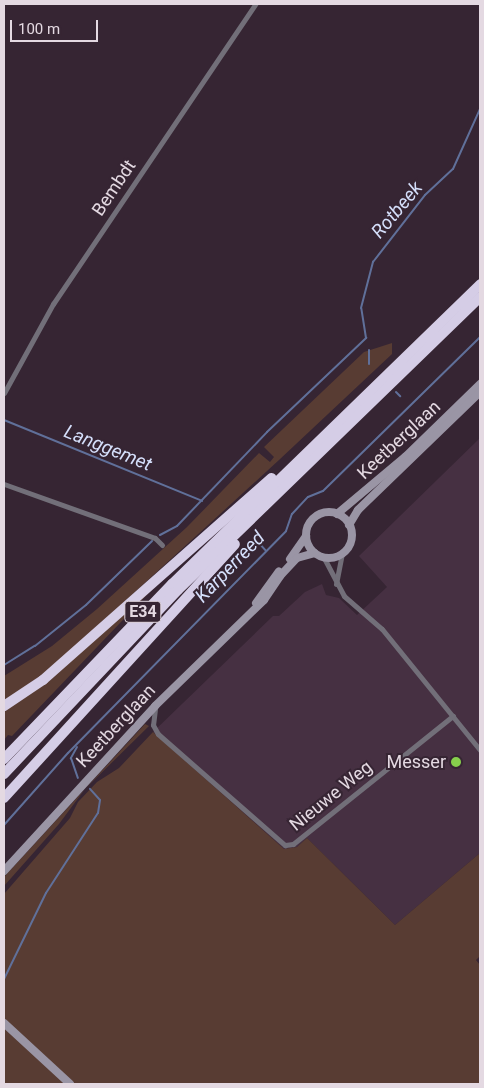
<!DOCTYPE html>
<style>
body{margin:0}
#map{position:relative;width:484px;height:1088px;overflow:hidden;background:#362533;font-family:Roboto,sans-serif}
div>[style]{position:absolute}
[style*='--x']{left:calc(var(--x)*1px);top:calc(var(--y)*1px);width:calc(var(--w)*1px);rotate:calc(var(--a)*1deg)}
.built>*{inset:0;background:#463042}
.green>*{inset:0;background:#583c33}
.stream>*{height:2px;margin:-1px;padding:0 1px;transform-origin:1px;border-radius:1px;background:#60709a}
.street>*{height:5px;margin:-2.5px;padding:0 2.5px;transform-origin:2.5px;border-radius:2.5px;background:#726f79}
.secondary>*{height:8px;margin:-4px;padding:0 4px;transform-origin:4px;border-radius:4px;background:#9a95a5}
.secondary>.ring{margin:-4px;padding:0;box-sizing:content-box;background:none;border:8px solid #9a95a5;border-radius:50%}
.highway>*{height:10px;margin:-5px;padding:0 5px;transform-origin:5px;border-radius:5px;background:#d5cde6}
.dots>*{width:14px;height:14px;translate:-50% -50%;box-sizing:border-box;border:2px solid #362533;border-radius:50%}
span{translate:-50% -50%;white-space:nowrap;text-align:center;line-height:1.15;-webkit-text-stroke:4px #362533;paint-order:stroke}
.shield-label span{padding:1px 4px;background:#362533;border:1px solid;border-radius:4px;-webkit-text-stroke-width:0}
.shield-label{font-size:16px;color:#e4d9e2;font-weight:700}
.street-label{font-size:18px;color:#e4d9e2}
.poi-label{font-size:18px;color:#e4d9e2}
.right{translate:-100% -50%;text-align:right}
.water-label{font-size:19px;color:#d5dffb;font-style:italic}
.frame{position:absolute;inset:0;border:5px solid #e4d9e2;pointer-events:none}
.scale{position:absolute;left:10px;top:20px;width:88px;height:22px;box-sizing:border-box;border:2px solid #e4d9e2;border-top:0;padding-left:6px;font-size:15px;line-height:18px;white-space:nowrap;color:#e4d9e2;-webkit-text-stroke:4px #362533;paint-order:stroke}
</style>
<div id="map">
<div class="built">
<div style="clip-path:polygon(480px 438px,480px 853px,395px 925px,307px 838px,297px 847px,284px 849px,153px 732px,273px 616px,279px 616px,305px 592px,322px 584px,326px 595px,339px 598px,357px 615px,387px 587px,359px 556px)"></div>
</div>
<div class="green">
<div style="clip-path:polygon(392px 343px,392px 354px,279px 460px,52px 668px,4px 701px,4px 676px,52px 646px,97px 609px,187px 527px,259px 453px,270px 462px,274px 457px,264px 447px,364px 352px)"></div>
<div style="clip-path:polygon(164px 577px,12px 736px,8px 735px,4px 740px,4px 710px)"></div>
<div style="clip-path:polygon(145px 724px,149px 726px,85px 789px,59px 824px,4px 886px,4px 877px)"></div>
<div style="clip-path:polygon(153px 732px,284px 849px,297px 847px,307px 838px,395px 925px,480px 853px,480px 956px,476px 960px,480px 965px,480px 1084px,4px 1084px,4px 894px,70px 818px,78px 802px,97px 782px,119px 768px)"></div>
</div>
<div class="stream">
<div style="--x:366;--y:338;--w:30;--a:-99"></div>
<div style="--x:361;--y:308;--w:48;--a:-75.4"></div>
<div style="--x:373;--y:262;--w:85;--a:-52.2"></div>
<div style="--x:425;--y:195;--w:38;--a:-43"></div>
<div style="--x:453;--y:169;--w:66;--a:-65.8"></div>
<div style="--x:369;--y:364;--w:14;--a:-90"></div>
<div style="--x:4;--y:383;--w:2;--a:90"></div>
<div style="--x:396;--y:392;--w:6;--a:45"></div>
<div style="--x:4;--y:420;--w:214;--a:22.2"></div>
<div style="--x:160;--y:535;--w:19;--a:-28"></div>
<div style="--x:177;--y:526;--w:130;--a:-46.2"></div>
<div style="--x:267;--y:432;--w:137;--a:-43.5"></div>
<div style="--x:258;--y:542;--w:12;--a:48"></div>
<div style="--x:4;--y:665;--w:36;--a:-32"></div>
<div style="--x:35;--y:646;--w:65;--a:-38.8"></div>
<div style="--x:86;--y:605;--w:92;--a:-44.1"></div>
<div style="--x:77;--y:747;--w:13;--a:119"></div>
<div style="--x:71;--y:758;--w:21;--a:71"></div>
<div style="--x:4;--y:825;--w:96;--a:-48.4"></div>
<div style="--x:68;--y:753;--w:311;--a:-45.5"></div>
<div style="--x:286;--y:531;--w:18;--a:-71"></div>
<div style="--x:292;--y:514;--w:23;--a:-47"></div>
<div style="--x:308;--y:497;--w:16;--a:-22"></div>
<div style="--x:323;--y:491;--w:220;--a:-44.4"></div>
<div style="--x:4;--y:979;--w:96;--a:-64"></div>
<div style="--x:46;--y:893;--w:95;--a:-57"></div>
<div style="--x:98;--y:813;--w:13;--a:-81"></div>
<div style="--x:100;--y:800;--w:15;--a:-132"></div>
</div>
<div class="street">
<div style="--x:4;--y:393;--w:102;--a:-61.2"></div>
<div style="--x:53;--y:304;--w:362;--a:-56"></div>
<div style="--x:4;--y:484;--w:160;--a:19.7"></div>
<div style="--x:155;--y:538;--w:10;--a:45"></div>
<div style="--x:324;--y:558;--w:43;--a:62.2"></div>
<div style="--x:344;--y:596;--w:50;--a:41"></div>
<div style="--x:382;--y:629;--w:156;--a:51"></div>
<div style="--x:336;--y:584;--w:31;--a:-79"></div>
<div style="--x:155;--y:709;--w:16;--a:97"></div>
<div style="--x:153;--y:725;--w:10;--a:61"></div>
<div style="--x:158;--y:734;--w:169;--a:41.2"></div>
<div style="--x:285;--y:845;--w:8;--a:-7"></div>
<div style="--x:293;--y:844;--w:205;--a:-38.7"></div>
</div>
<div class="secondary">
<div class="ring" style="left:306px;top:512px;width:38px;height:38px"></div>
<div style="--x:337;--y:514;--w:89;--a:-40"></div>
<div style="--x:405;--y:457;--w:105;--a:-44.2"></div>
<div style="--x:349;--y:525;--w:17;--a:-59"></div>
<div style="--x:358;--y:510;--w:170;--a:-44"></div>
<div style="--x:290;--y:559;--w:28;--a:-55"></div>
<div style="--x:256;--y:603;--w:39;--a:-54"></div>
<div style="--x:4;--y:871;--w:224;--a:-47.5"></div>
<div style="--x:155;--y:706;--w:152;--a:-44.2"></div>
<div style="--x:264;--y:600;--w:29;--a:-56"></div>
<div style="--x:280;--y:576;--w:25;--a:-47"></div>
<div style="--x:297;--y:558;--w:18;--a:-16"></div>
<div style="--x:4;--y:1023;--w:90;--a:42.7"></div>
</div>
<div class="highway">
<div style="--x:4;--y:706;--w:47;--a:-33.7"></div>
<div style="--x:43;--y:680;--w:305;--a:-41.5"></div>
<div style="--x:4;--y:759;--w:243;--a:-46.2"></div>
<div style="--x:172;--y:584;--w:430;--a:-44.2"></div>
<div style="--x:4;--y:774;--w:253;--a:-46.6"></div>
<div style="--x:178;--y:590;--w:421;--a:-44.1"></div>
<div style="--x:4;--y:798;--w:343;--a:-47.7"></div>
</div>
<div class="dots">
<div style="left:456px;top:762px;background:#86cf4c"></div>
</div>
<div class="shield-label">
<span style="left:143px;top:612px">E34</span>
</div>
<div class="street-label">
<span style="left:114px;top:188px;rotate:-56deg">Bembdt</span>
<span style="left:399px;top:440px;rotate:-43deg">Keetberglaan</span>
<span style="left:116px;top:726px;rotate:-47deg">Keetberglaan</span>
<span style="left:331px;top:796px;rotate:-39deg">Nieuwe Weg</span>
</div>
<div class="poi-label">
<span class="right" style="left:446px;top:762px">Messer</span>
</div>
<div class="water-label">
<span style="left:397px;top:210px;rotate:-50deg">Rotbeek</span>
<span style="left:108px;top:448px;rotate:22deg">Langgemet</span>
<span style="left:230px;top:567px;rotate:-46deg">Karperreed</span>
</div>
<div class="frame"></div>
<div class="scale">100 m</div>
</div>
